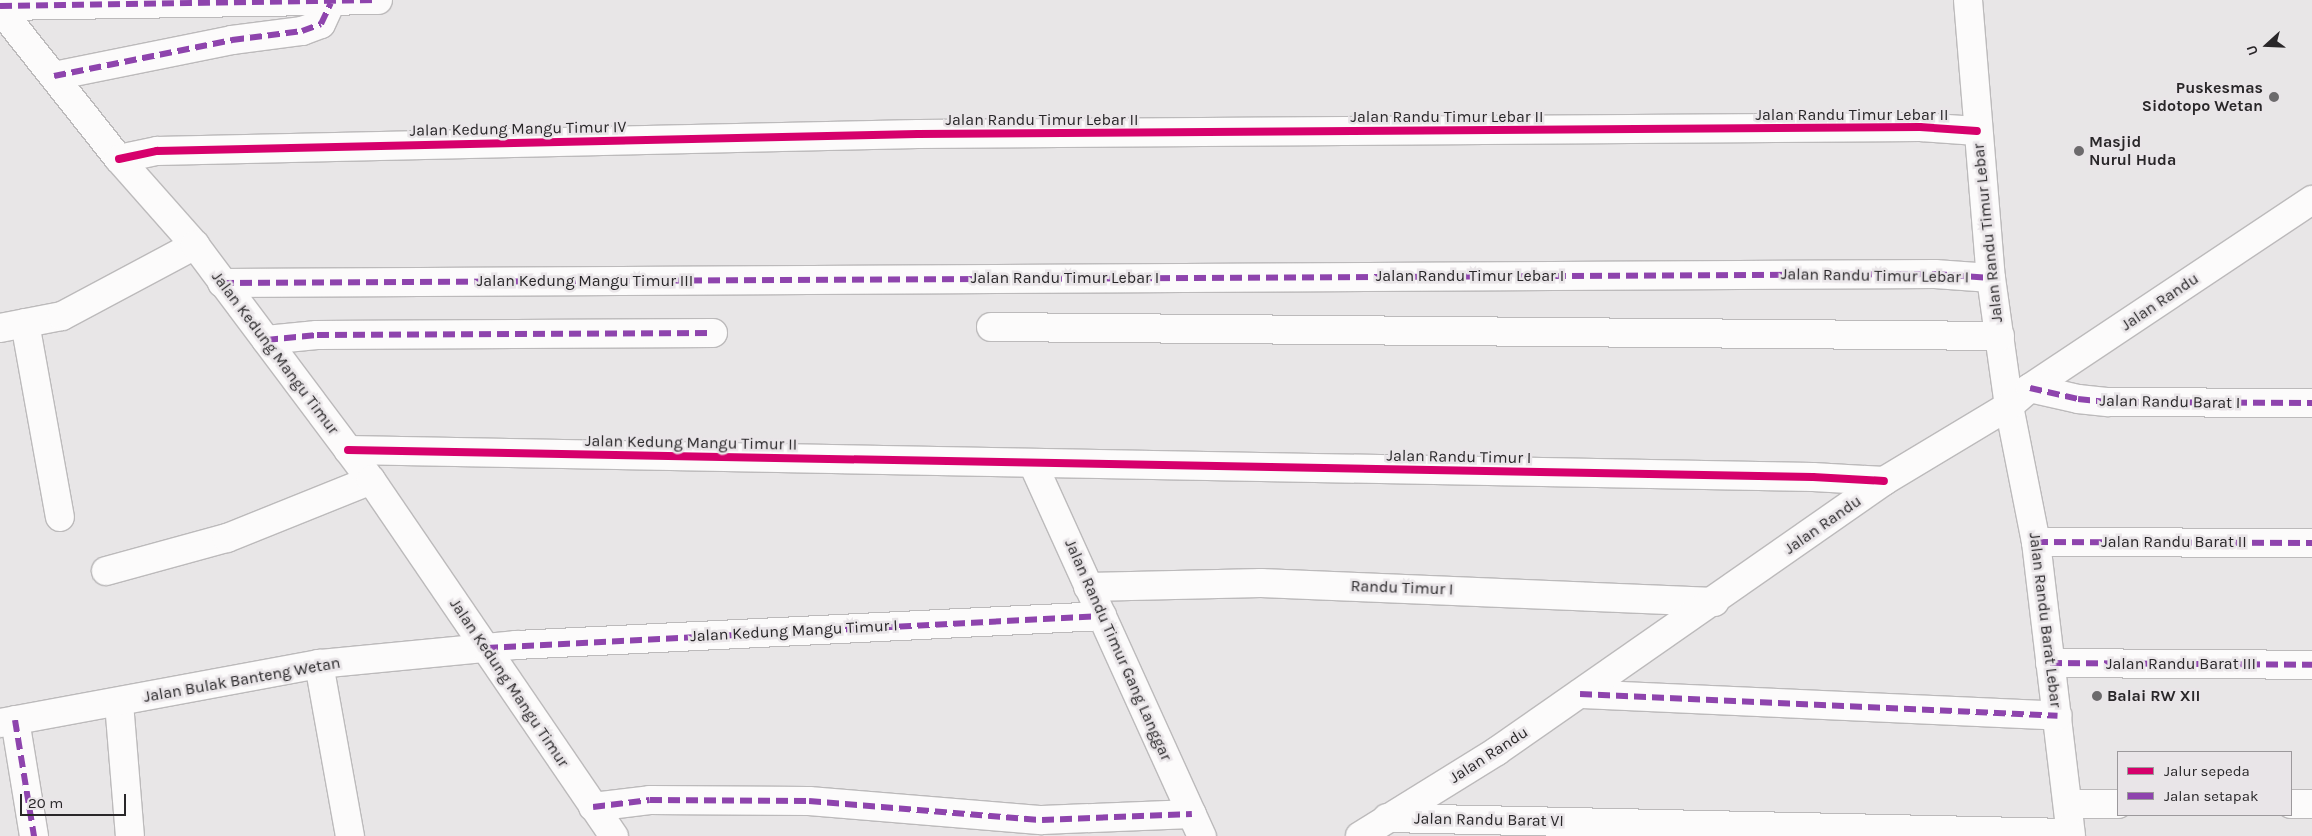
<!DOCTYPE html>
<style>
body{margin:0}
#map{position:relative;width:2312px;height:836px;overflow:hidden;background:#e8e6e7;font-family:Karla,sans-serif}
div>[style]{position:absolute}
[style*='--x']{left:calc(var(--x)*1px);top:calc(var(--y)*1px);width:calc(var(--w)*1px);rotate:calc(var(--a)*1deg)}
.roads{filter:drop-shadow(1px 0 #bcbabb) drop-shadow(-1px 0 #bcbabb) drop-shadow(0 1px #bcbabb) drop-shadow(0 -1px #bcbabb)}
.minor>*{height:28px;margin:-14px;padding:0 14px;transform-origin:14px;border-radius:14px;background:#fcfbfb}
.major>*{height:28px;margin:-14px;padding:0 14px;transform-origin:14px;border-radius:14px;background:#fcfbfb}
.quiet>*{height:6px;margin-top:-3px;transform-origin:0;background:repeating-linear-gradient(90deg,#8e44ad 0 12px,transparent 0 18px)}
.cycleway>*{height:8px;margin:-4px;padding:0 4px;transform-origin:4px;border-radius:4px;background:#d6006c}
.dots>*{width:14px;height:14px;translate:-50% -50%;box-sizing:border-box;border:2px solid #e9e5e8;border-radius:50%}
span{translate:-50% -50%;white-space:nowrap;text-align:center;line-height:1.15;-webkit-text-stroke:5px #e9e5e8;paint-order:stroke}
.poi-label{font-size:16px;color:#292729;font-weight:700}
.right{translate:-100% -50%;text-align:right}
.left{translate:0 -50%;text-align:left}
.street-label{font-size:16px;color:#292729}
.legend{position:absolute;left:2117px;top:751px;width:175px;height:65px;box-sizing:border-box;background:#e9e5e8;border:1px solid #9c999c;margin:0;padding:6px 9px;list-style:none;font-size:15px;color:#292729}
.legend li{display:flex;align-items:center;gap:10px;height:25px}
.legend b{width:25px;border:1px solid #9c999c}
.north{position:absolute;left:2242px;top:20px;width:50px;height:50px;-webkit-text-stroke:4px #e9e5e8;paint-order:stroke;rotate:250deg;font-size:14px;font-weight:700;line-height:20px;text-align:center;color:#292729}
.north::after{content:'';display:block;margin:auto;width:18px;height:22px;background:#292729;clip-path:polygon(50% 0,100% 100%,50% 72%,0 100%)}
.scale{position:absolute;left:20px;top:794px;width:106px;height:22px;box-sizing:border-box;border:2px solid #292729;border-top:0;padding-left:6px;font-size:15px;line-height:18px;white-space:nowrap;color:#292729;-webkit-text-stroke:4px #e9e5e8;paint-order:stroke}
</style>
<div id="map">
<div class="roads">
<div class="minor">
<div style="--x:1968;--y:0;--w:279;--a:85.3"></div>
<div style="--x:1991;--y:278;--w:129;--a:82"></div>
<div style="--x:2009;--y:406;--w:139;--a:78.8"></div>
<div style="--x:2036;--y:542;--w:296;--a:83.2"></div>
<div style="--x:0;--y:6;--w:378;--a:-0.9"></div>
<div style="--x:54;--y:76;--w:182;--a:-11.4"></div>
<div style="--x:232;--y:40;--w:71;--a:-7.3"></div>
<div style="--x:302;--y:31;--w:20;--a:-20"></div>
<div style="--x:321;--y:24;--w:23;--a:-65"></div>
<div style="--x:119;--y:159;--w:39;--a:-12"></div>
<div style="--x:157;--y:151;--w:761;--a:-1.28"></div>
<div style="--x:918;--y:134;--w:1002;--a:-0.4"></div>
<div style="--x:1920;--y:127;--w:57;--a:4"></div>
<div style="--x:222;--y:283;--w:1713;--a:-0.3"></div>
<div style="--x:1935;--y:274;--w:56;--a:4.1"></div>
<div style="--x:25;--y:323;--w:197;--a:79.8"></div>
<div style="--x:991;--y:327;--w:1009;--a:0.51"></div>
<div style="--x:0;--y:328;--w:63;--a:-11"></div>
<div style="--x:62;--y:316;--w:151;--a:-28.1"></div>
<div style="--x:266;--y:340;--w:51;--a:-5.6"></div>
<div style="--x:317;--y:335;--w:396;--a:-0.3"></div>
<div style="--x:2030;--y:388;--w:49;--a:12.9"></div>
<div style="--x:2078;--y:399;--w:31;--a:6"></div>
<div style="--x:2109;--y:402;--w:203;--a:0.3"></div>
<div style="--x:348;--y:450;--w:1465;--a:1.06"></div>
<div style="--x:1813;--y:477;--w:71;--a:3.2"></div>
<div style="--x:1033;--y:464;--w:409;--a:65.6"></div>
<div style="--x:2036;--y:542;--w:276;--a:0.2"></div>
<div style="--x:106;--y:571;--w:125;--a:-15.3"></div>
<div style="--x:227;--y:538;--w:155;--a:-21.9"></div>
<div style="--x:1088;--y:587;--w:173;--a:-1.3"></div>
<div style="--x:1261;--y:583;--w:454;--a:2.4"></div>
<div style="--x:2050;--y:663;--w:262;--a:0.4"></div>
<div style="--x:319;--y:664;--w:175;--a:79.8"></div>
<div style="--x:1580;--y:694;--w:478;--a:2.6"></div>
<div style="--x:119;--y:703;--w:133;--a:85.3"></div>
<div style="--x:15;--y:720;--w:118;--a:80.7"></div>
<div style="--x:0;--y:723;--w:324;--a:-10.5"></div>
<div style="--x:319;--y:664;--w:198;--a:-5.5"></div>
<div style="--x:516;--y:645;--w:587;--a:-2.83"></div>
<div style="--x:2068;--y:804;--w:50;--a:0"></div>
<div style="--x:2291;--y:804;--w:21;--a:0"></div>
<div style="--x:593;--y:807;--w:57;--a:-7"></div>
<div style="--x:650;--y:800;--w:159;--a:0.4"></div>
<div style="--x:809;--y:801;--w:234;--a:4.7"></div>
<div style="--x:1042;--y:820;--w:150;--a:-2.3"></div>
<div style="--x:1387;--y:818;--w:683;--a:1.26"></div>
<div style="--x:1360;--y:836;--w:161;--a:-31.8"></div>
<div style="--x:1497;--y:751;--w:472;--a:-34.9"></div>
<div style="--x:1884;--y:481;--w:146;--a:-31"></div>
<div style="--x:2009;--y:406;--w:28;--a:-41"></div>
<div style="--x:2030;--y:388;--w:339;--a:-33.7"></div>
</div>
<div class="major">
<div style="--x:0;--y:9;--w:191;--a:51.6"></div>
<div style="--x:119;--y:159;--w:115;--a:48.5"></div>
<div style="--x:195;--y:245;--w:294;--a:53.2"></div>
<div style="--x:371;--y:480;--w:431;--a:55.7"></div>
</div>
</div>
<div class="quiet">
<div style="--x:0;--y:6;--w:378;--a:-0.9"></div>
<div style="--x:54;--y:76;--w:182;--a:-11.4"></div>
<div style="--x:232;--y:40;--w:71;--a:-7.3"></div>
<div style="--x:302;--y:31;--w:20;--a:-20"></div>
<div style="--x:321;--y:24;--w:23;--a:-65"></div>
<div style="--x:222;--y:283;--w:1713;--a:-0.3"></div>
<div style="--x:1935;--y:274;--w:56;--a:4.1"></div>
<div style="--x:266;--y:340;--w:51;--a:-5.6"></div>
<div style="--x:317;--y:335;--w:396;--a:-0.3"></div>
<div style="--x:2030;--y:388;--w:49;--a:12.9"></div>
<div style="--x:2078;--y:399;--w:31;--a:6"></div>
<div style="--x:2109;--y:402;--w:203;--a:0.3"></div>
<div style="--x:2036;--y:542;--w:276;--a:0.2"></div>
<div style="--x:486;--y:648;--w:617;--a:-2.97"></div>
<div style="--x:2050;--y:663;--w:262;--a:0.4"></div>
<div style="--x:1580;--y:694;--w:478;--a:2.6"></div>
<div style="--x:15;--y:720;--w:118;--a:80.7"></div>
<div style="--x:593;--y:807;--w:57;--a:-7"></div>
<div style="--x:650;--y:800;--w:159;--a:0.4"></div>
<div style="--x:809;--y:801;--w:234;--a:4.7"></div>
<div style="--x:1042;--y:820;--w:150;--a:-2.3"></div>
</div>
<div class="cycleway">
<div style="--x:119;--y:159;--w:39;--a:-12"></div>
<div style="--x:157;--y:151;--w:761;--a:-1.28"></div>
<div style="--x:918;--y:134;--w:1002;--a:-0.4"></div>
<div style="--x:1920;--y:127;--w:57;--a:4"></div>
<div style="--x:348;--y:450;--w:1465;--a:1.06"></div>
<div style="--x:1813;--y:477;--w:71;--a:3.2"></div>
</div>
<div class="dots">
<div style="left:2274px;top:97px;background:#6c6a6c"></div>
<div style="left:2079px;top:151px;background:#6c6a6c"></div>
<div style="left:2097px;top:696px;background:#6c6a6c"></div>
</div>
<div class="poi-label">
<span class="right" style="left:2263px;top:97px">Puskesmas<br>Sidotopo Wetan</span>
<span class="left" style="left:2089px;top:151px">Masjid<br>Nurul Huda</span>
<span class="left" style="left:2107px;top:696px">Balai RW XII</span>
</div>
<div class="street-label">
<span style="left:1852px;top:115px">Jalan Randu Timur Lebar II</span>
<span style="left:1447px;top:117px">Jalan Randu Timur Lebar II</span>
<span style="left:1042px;top:120px">Jalan Randu Timur Lebar II</span>
<span style="left:518px;top:129px;rotate:-1deg">Jalan Kedung Mangu Timur IV</span>
<span style="left:1988px;top:233px;rotate:-96deg">Jalan Randu Timur Lebar</span>
<span style="left:1470px;top:276px">Jalan Randu Timur Lebar I</span>
<span style="left:1875px;top:276px;rotate:1deg">Jalan Randu Timur Lebar I</span>
<span style="left:1065px;top:278px">Jalan Randu Timur Lebar I</span>
<span style="left:585px;top:281px">Jalan Kedung Mangu Timur III</span>
<span style="left:2160px;top:302px;rotate:-34deg">Jalan Randu</span>
<span style="left:275px;top:353px;rotate:53deg">Jalan Kedung Mangu Timur</span>
<span style="left:2170px;top:402px;rotate:1deg">Jalan Randu Barat I</span>
<span style="left:691px;top:443px;rotate:1deg">Jalan Kedung Mangu Timur II</span>
<span style="left:1459px;top:457px;rotate:1deg">Jalan Randu Timur I</span>
<span style="left:1823px;top:525px;rotate:-35deg">Jalan Randu</span>
<span style="left:2174px;top:542px">Jalan Randu Barat II</span>
<span style="left:1402px;top:588px;rotate:2deg">Randu Timur I</span>
<span style="left:2045px;top:620px;rotate:83deg">Jalan Randu Barat Lebar</span>
<span style="left:794px;top:631px;rotate:-3deg">Jalan Kedung Mangu Timur I</span>
<span style="left:1118px;top:650px;rotate:66deg">Jalan Randu Timur Gang Langgar</span>
<span style="left:2181px;top:664px">Jalan Randu Barat III</span>
<span style="left:242px;top:680px;rotate:-10deg">Jalan Bulak Banteng Wetan</span>
<span style="left:509px;top:683px;rotate:56deg">Jalan Kedung Mangu Timur</span>
<span style="left:1489px;top:755px;rotate:-33deg">Jalan Randu</span>
<span style="left:1489px;top:820px;rotate:1deg">Jalan Randu Barat VI</span>
</div>
<ul class="legend">
<li><b style="height:6px;background:#d6006c"></b>Jalur sepeda</li>
<li><b style="height:6px;background:#8e44ad"></b>Jalan setapak</li>
</ul>
<div class="north">U</div>
<div class="scale">20 m</div>
</div>
